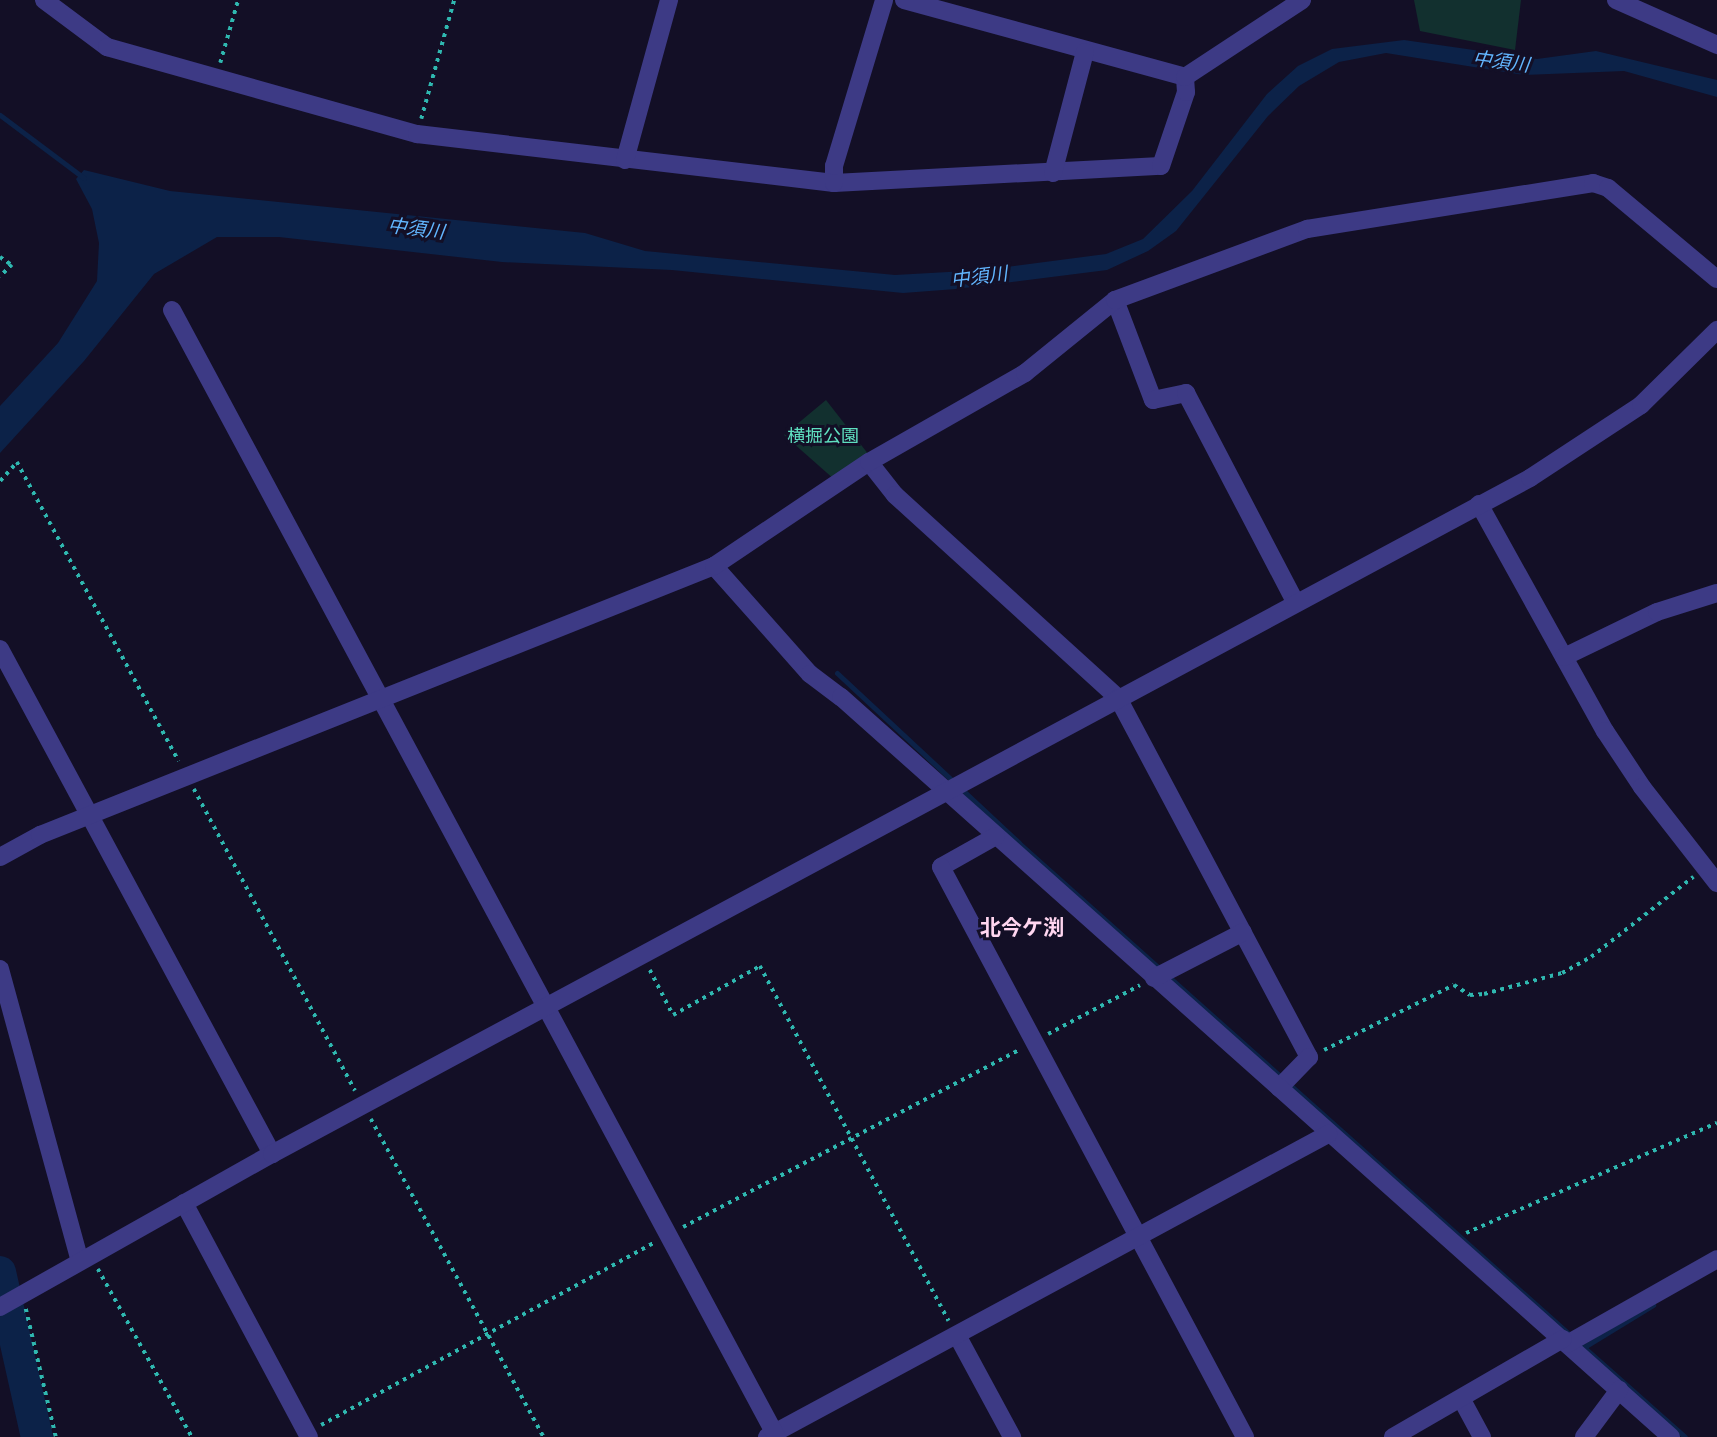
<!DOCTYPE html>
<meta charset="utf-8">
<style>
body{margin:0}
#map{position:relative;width:1717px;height:1437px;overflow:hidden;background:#130f26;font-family:"Archivo Narrow","Noto Sans JP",sans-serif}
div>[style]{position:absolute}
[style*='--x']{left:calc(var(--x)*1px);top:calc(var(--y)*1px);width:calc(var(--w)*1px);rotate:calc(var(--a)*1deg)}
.green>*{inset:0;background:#12302f}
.water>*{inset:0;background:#0c2248}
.stream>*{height:5px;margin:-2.5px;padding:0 2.5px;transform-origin:2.5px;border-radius:2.5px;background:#0c2248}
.river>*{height:32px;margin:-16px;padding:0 16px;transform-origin:16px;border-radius:16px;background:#0c2248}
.path>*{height:3.5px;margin-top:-1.75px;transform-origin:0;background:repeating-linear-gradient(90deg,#2fb8b0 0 3.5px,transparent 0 8.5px)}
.minor>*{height:18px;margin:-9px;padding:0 9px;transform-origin:9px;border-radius:9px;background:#3d3a85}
.tertiary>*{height:18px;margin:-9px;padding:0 9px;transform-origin:9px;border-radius:9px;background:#3d3a85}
span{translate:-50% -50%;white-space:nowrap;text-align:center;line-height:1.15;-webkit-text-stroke:6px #130f26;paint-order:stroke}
.park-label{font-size:18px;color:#5fe0c0}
.water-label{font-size:19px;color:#62b6ff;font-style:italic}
.quarter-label{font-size:21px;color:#ffd6f0;font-weight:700}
</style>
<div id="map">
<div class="green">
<div style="clip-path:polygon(1414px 0,1521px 0,1515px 50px,1420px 31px)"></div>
<div style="clip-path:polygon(826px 400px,869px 455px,835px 480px,784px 435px)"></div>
</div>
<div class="water">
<div style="clip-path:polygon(1404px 40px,1537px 59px,1596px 51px,1717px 80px,1717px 97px,1624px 71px,1524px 75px,1386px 53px,1339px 62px,1299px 86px,1268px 116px,1176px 231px,1148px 251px,1107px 270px,956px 289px,903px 293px,672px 270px,502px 262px,279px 237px,217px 237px,154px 274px,84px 361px,0 453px,0 406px,58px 343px,97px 281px,99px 243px,92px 209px,76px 179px,84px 170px,170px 191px,585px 233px,645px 251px,895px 275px,984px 270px,1106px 254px,1143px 239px,1192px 191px,1267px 94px,1298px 66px,1332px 49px)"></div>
</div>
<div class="stream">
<div style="--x:0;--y:115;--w:105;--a:36.9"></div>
<div style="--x:837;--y:673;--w:249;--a:43"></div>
<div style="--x:1019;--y:843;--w:739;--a:41.76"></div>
<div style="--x:1577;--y:1341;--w:144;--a:41.6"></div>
<div style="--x:1584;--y:1347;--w:81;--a:-31.3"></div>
</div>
<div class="river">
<div style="--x:0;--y:1272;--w:169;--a:77.4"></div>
</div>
<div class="path">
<div style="--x:220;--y:63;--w:66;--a:-74.1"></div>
<div style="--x:421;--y:119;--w:123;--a:-74.5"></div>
<div style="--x:0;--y:257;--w:14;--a:34"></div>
<div style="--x:12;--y:265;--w:17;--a:135"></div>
<div style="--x:0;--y:481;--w:25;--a:-48"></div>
<div style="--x:17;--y:462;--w:340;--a:61.6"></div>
<div style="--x:194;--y:789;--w:342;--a:61.9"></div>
<div style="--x:650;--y:970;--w:51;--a:62.9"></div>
<div style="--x:673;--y:1015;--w:100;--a:-29.4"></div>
<div style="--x:760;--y:966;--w:402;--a:62"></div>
<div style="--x:1048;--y:1034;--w:104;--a:-28"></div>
<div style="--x:1324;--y:1050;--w:145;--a:-26.6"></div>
<div style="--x:1454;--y:985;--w:19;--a:32"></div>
<div style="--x:1470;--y:995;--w:14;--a:-4"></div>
<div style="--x:1484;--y:994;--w:81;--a:-15.1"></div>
<div style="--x:1562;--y:973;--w:33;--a:-29"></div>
<div style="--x:1591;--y:957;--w:130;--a:-38.1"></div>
<div style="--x:371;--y:1119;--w:362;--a:61.5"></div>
<div style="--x:683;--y:1227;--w:381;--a:-27.8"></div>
<div style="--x:1466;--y:1233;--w:274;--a:-23.7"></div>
<div style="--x:98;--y:1269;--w:193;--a:60.8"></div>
<div style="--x:26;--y:1309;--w:131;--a:76.8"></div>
<div style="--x:321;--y:1425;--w:381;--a:-28.7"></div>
</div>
<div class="minor">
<div style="--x:44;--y:0;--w:79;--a:36.7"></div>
<div style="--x:107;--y:47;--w:322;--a:15.7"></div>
<div style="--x:417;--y:134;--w:420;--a:6.7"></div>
<div style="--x:834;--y:183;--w:327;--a:-3"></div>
<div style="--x:1161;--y:166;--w:78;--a:-71.3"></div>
<div style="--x:1186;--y:92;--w:15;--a:-94"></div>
<div style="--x:904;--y:0;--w:291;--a:15.3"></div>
<div style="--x:1185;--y:77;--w:140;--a:-33.3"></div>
<div style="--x:1616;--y:0;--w:111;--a:24"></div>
<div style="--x:625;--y:160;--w:166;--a:-74.6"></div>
<div style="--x:1053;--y:173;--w:125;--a:-75.2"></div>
<div style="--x:834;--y:183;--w:17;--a:-90"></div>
<div style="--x:834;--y:166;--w:173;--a:-73.2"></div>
<div style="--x:1115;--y:300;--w:107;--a:69.2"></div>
<div style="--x:1153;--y:400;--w:34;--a:-12"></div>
<div style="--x:1186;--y:393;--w:237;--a:62.4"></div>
<div style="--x:172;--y:310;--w:791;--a:61.78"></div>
<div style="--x:869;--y:462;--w:42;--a:51.8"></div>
<div style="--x:895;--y:495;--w:302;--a:42.3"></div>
<div style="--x:1118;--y:698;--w:407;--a:62"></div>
<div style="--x:1309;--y:1057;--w:43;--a:134.1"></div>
<div style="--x:1479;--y:504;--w:260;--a:61"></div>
<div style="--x:1605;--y:731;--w:67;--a:56.5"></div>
<div style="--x:1642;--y:787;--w:122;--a:52"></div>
<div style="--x:714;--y:566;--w:144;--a:48.4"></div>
<div style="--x:810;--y:674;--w:39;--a:37"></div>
<div style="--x:841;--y:697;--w:1112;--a:41.72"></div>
<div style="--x:0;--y:649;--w:574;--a:61.69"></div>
<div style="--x:1564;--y:657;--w:103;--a:-25.8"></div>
<div style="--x:1657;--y:612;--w:63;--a:-17.6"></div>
<div style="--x:996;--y:836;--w:63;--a:150.6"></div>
<div style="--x:941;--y:867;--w:646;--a:61.93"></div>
<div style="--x:0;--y:857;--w:46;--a:-28.8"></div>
<div style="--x:40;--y:835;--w:726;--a:-21.76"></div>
<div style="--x:714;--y:566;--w:187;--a:-33.9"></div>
<div style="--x:869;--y:462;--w:180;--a:-29.7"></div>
<div style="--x:1025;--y:373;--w:116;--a:-39"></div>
<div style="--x:1115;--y:300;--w:205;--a:-20.3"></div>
<div style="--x:1307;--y:229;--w:290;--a:-9.1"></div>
<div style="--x:1593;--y:183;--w:16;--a:18"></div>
<div style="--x:1608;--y:188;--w:142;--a:39.9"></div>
<div style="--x:0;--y:969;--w:303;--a:74.7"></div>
<div style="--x:1154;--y:978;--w:100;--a:-27.3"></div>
<div style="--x:184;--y:1203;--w:265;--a:61.9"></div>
<div style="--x:958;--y:1337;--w:114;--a:61.6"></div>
<div style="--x:1567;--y:1344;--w:172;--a:-29.5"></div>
<div style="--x:1462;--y:1400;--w:42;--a:61.6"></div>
<div style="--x:767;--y:1437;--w:638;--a:-28.37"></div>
<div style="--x:1393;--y:1437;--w:196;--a:-30"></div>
<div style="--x:1584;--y:1437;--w:59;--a:-53.3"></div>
</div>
<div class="tertiary">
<div style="--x:546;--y:1007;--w:488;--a:61.8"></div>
<div style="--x:0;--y:1307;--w:312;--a:-29.4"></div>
<div style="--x:272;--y:1154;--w:1428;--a:-28.25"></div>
<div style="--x:1530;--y:478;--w:133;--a:-33.3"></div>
<div style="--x:1641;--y:405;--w:107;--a:-44.6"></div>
</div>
<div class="park-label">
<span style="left:823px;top:436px">横掘公園</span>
</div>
<div class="water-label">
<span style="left:1501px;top:62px;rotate:7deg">中須川</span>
<span style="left:416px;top:229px;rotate:7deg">中須川</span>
<span style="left:979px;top:277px;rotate:-7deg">中須川</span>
</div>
<div class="quarter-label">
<span style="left:1022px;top:928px">北今ケ渕</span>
</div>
</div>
